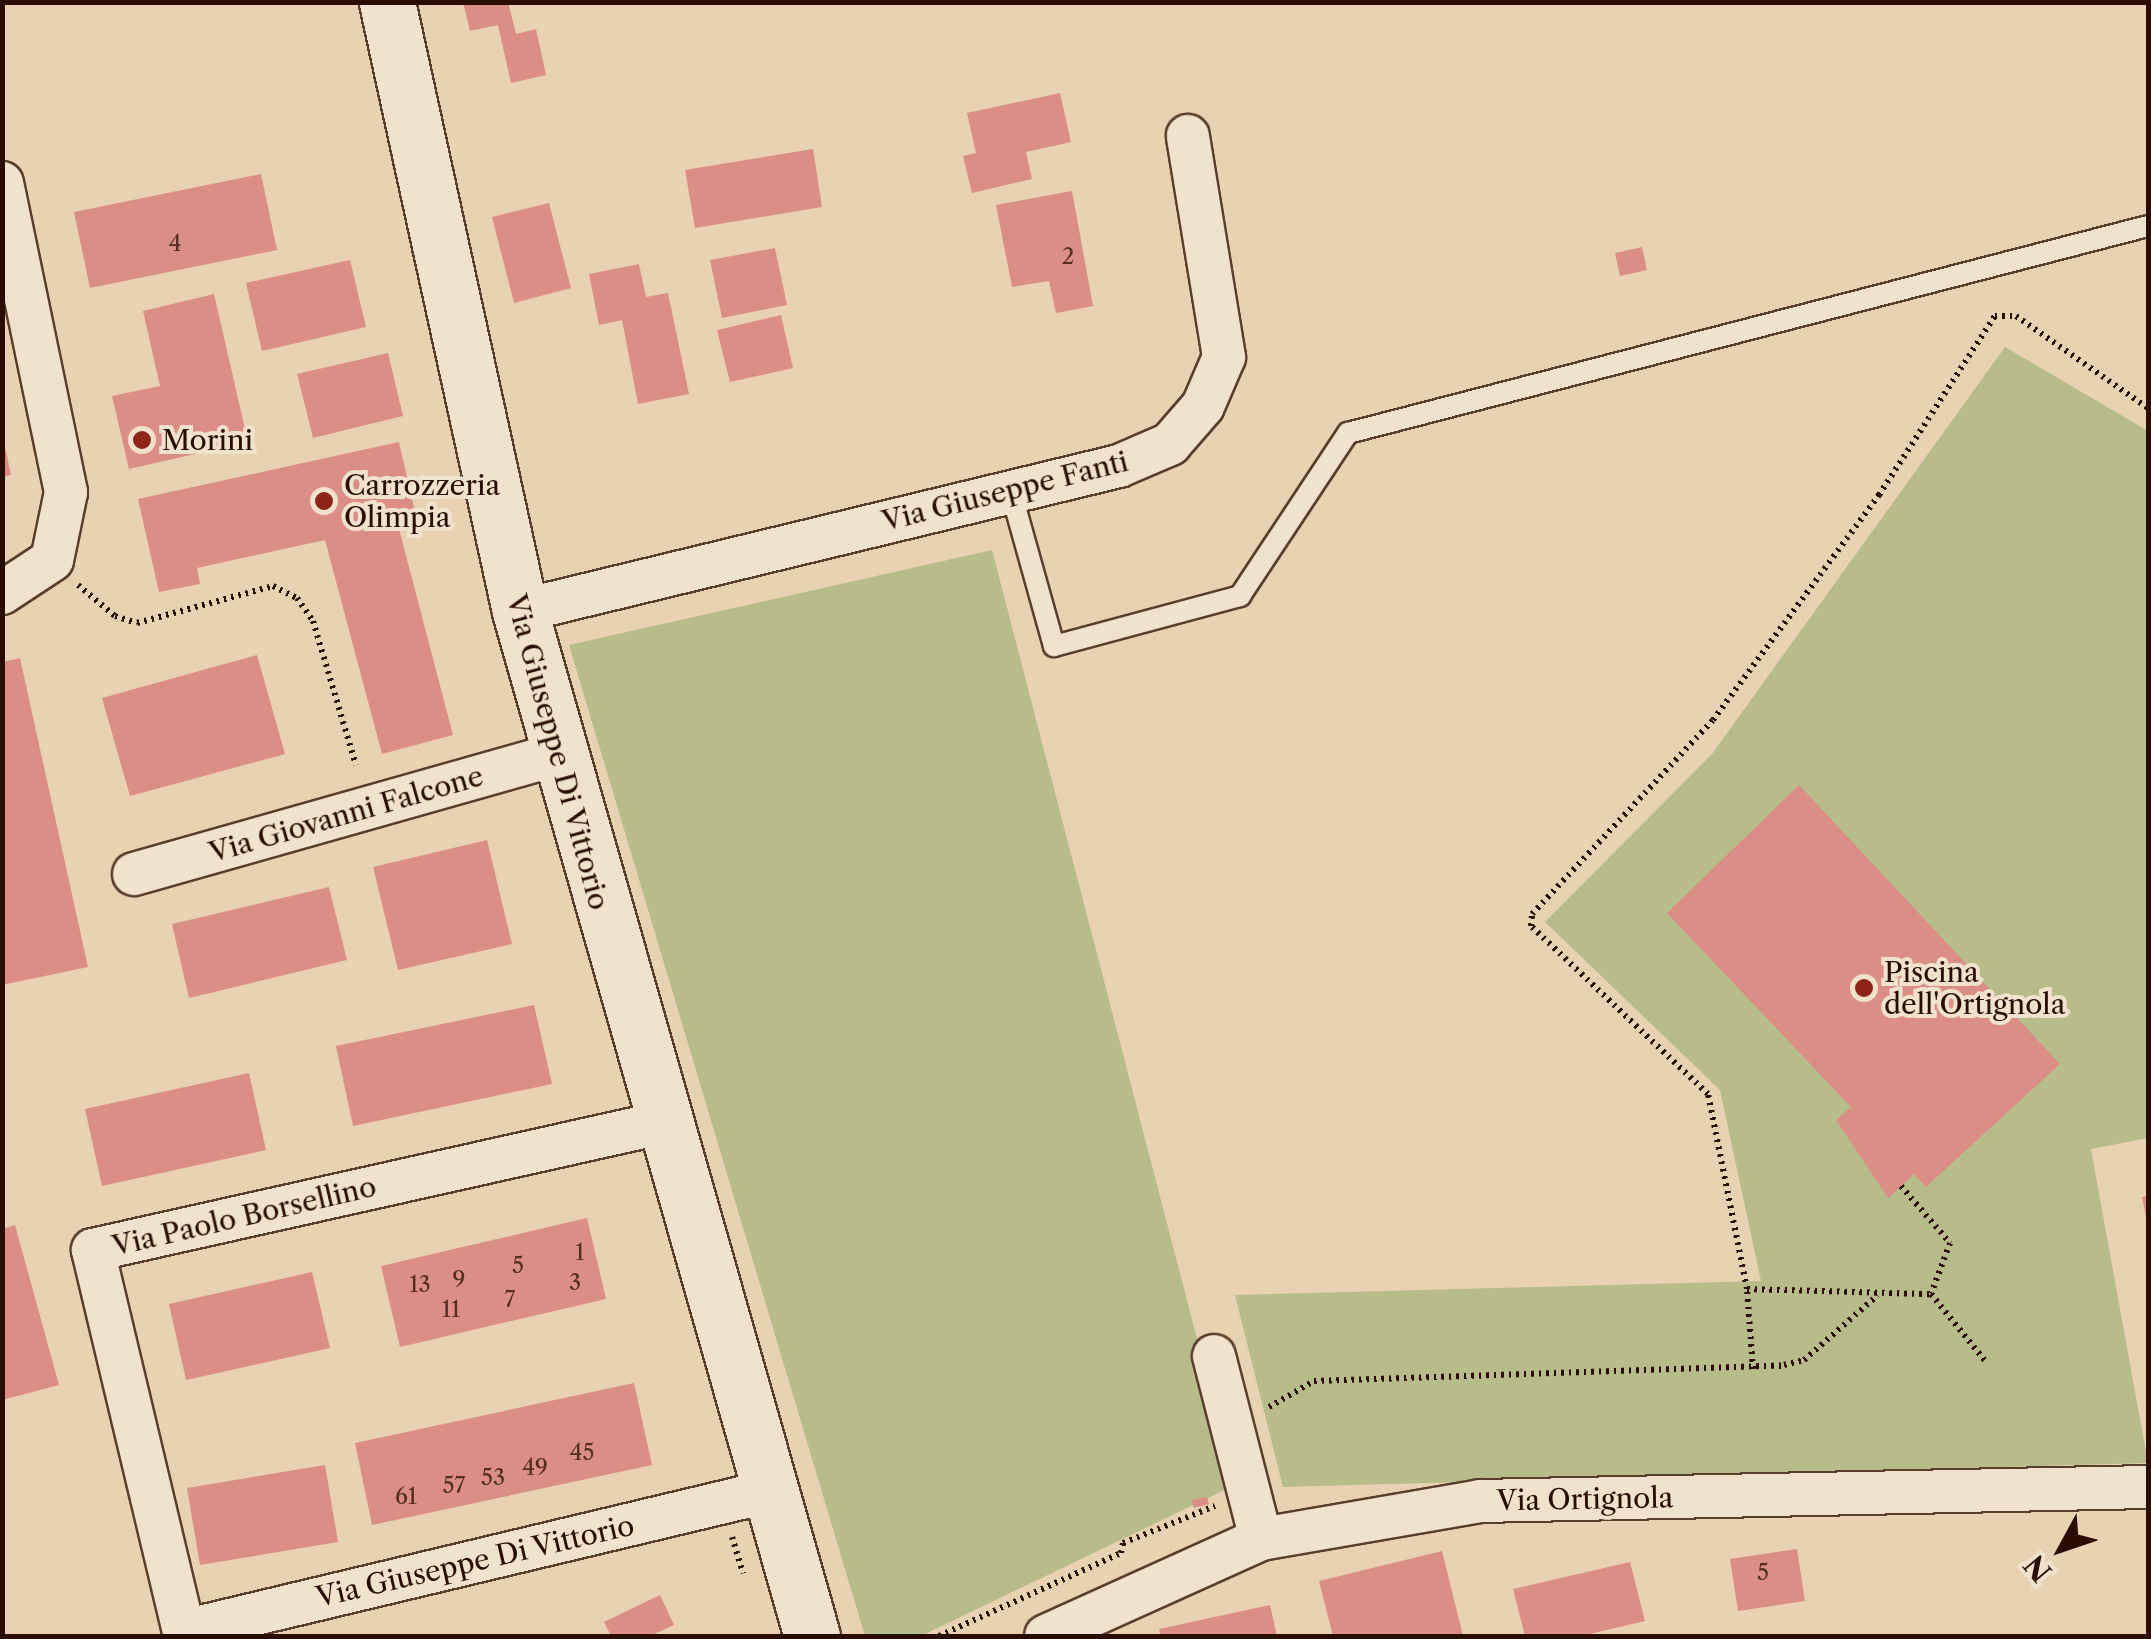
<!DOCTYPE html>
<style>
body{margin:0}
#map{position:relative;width:2151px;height:1639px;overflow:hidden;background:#e8d2b1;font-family:"Libre Caslon Text",serif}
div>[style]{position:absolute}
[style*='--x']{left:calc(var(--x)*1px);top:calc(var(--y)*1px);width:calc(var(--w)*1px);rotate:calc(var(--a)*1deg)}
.green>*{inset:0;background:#b8bb8a}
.building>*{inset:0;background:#db8e85}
.path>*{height:6px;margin-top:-3px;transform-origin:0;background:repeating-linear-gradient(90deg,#290d00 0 2.5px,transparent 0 7.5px)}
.roads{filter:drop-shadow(2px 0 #593e2c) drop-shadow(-2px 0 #593e2c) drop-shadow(0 2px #593e2c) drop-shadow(0 -2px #593e2c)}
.lane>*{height:20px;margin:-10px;padding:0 10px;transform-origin:10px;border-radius:10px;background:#f0e2cc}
.street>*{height:42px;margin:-21px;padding:0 21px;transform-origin:21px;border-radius:21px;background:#f0e2cc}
.secondary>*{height:55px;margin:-27.5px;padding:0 27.5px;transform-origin:27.5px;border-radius:27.5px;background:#f0e2cc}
.dots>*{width:28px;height:28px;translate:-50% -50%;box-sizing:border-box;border:5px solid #f0e2cc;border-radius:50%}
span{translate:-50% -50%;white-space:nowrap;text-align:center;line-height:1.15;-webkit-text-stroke:8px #f0e2cc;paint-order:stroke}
.number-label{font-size:22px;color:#562d21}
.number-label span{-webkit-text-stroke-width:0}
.poi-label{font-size:28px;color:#290d00}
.left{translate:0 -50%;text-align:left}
.street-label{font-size:28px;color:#290d00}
.frame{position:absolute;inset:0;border:5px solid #290d00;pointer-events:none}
.north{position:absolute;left:2011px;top:1499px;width:100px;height:100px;-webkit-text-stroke:8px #f0e2cc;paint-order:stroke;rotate:230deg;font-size:28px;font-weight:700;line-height:40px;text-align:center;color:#290d00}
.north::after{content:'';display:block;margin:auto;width:35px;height:45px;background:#290d00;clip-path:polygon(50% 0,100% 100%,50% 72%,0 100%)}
</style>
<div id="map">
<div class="green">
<div style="clip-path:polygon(2005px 347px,2148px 431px,2148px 1138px,2091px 1149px,2148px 1463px,1283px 1487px,1235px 1295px,1761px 1281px,1720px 1090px,1545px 922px,1712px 754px)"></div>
<div style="clip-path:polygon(992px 550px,1235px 1485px,921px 1636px,865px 1636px,569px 645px)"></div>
</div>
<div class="building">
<div style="clip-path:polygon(463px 2px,508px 2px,516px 34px,536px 29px,546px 75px,511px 83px,498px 25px,470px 31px)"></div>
<div style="clip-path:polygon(1060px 93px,1071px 142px,1026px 152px,1032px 179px,972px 193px,963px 156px,976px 153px,967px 113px)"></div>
<div style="clip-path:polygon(813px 149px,822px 207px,695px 228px,685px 170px)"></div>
<div style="clip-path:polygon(261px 174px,277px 250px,90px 288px,74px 212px)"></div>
<div style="clip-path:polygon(1072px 191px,1093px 306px,1056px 313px,1049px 281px,1012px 287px,996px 205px)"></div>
<div style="clip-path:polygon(549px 203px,571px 288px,514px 303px,492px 217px)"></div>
<div style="clip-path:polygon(1642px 247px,1647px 270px,1620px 276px,1615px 253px)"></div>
<div style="clip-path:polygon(775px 248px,787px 305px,722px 318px,710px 260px)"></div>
<div style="clip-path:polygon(350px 260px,366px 327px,262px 351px,246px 283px)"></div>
<div style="clip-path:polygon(639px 264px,646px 297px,668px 293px,689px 394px,638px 404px,622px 320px,599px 325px,589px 274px)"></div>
<div style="clip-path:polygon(214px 294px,248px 442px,129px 469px,112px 396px,160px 386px,143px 311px)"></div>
<div style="clip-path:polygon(781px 315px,793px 368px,730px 382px,717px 330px)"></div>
<div style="clip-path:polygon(388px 353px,403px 416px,313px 438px,297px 374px)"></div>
<div style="clip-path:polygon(4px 442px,11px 475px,2px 477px,2px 443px)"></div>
<div style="clip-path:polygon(399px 442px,417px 521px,398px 525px,453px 735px,382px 754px,325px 540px,197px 568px,200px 584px,159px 592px,138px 499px)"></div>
<div style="clip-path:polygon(257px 655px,285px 754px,130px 796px,102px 698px)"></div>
<div style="clip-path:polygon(20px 658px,88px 967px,2px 985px,2px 662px)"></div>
<div style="clip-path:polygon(1799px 785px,2060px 1064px,1926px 1187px,1914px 1174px,1888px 1198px,1836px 1120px,1851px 1107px,1667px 913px)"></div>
<div style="clip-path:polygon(487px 840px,512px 944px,398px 970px,373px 867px)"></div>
<div style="clip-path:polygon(329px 887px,347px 960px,189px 998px,172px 924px)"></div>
<div style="clip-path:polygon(534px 1005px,552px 1084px,353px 1126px,336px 1046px)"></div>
<div style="clip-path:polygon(249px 1073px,266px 1150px,102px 1186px,85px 1109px)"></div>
<div style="clip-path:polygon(2148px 1196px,2148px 1221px,2147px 1222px,2142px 1197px)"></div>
<div style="clip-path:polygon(587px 1218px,606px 1299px,400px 1347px,381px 1266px)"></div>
<div style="clip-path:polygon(15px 1225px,59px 1385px,2px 1400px,2px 1229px)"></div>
<div style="clip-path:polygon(312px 1272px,330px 1348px,186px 1380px,169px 1304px)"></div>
<div style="clip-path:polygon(634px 1383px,652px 1465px,372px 1525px,355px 1443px)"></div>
<div style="clip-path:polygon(325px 1465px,338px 1542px,200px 1565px,187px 1488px)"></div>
<div style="clip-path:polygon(1207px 1497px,1209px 1504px,1194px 1508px,1192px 1500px)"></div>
<div style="clip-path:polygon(1797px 1549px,1805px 1601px,1738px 1611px,1730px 1559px)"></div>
<div style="clip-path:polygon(1442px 1551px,1463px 1636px,1333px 1636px,1319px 1581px)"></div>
<div style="clip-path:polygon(1630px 1562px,1645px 1621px,1581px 1636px,1525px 1636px,1513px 1589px)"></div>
<div style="clip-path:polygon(660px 1595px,674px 1625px,650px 1636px,611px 1636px,604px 1622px)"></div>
<div style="clip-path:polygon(1270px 1605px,1277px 1636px,1161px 1636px,1159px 1629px)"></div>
</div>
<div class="path">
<div style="--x:78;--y:585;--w:48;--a:40"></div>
<div style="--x:115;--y:616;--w:23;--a:18"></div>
<div style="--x:137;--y:623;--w:141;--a:-15.2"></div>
<div style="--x:273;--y:586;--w:27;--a:27"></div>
<div style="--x:297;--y:598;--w:28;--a:55"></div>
<div style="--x:313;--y:621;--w:150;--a:73.4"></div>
<div style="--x:1901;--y:1186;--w:75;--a:49.3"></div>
<div style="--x:1950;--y:1243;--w:54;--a:110.4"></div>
<div style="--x:1747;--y:1289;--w:199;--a:-101.3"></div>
<div style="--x:1708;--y:1094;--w:244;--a:-136.5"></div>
<div style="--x:1531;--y:926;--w:12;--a:-85"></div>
<div style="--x:1532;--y:914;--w:265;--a:-47"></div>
<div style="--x:1713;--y:720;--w:280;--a:-53.6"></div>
<div style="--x:1879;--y:495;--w:213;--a:-57.1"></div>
<div style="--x:1995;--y:316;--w:21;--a:0"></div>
<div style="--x:2016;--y:316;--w:161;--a:34.9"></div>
<div style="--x:1753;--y:1369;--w:80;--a:-94.3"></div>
<div style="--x:1747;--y:1289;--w:184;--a:1.6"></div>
<div style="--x:1931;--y:1294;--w:87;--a:51"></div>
<div style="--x:1269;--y:1407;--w:52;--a:-30"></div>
<div style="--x:1314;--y:1381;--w:470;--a:-1.9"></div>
<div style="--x:1784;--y:1365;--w:21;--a:-14"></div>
<div style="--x:1804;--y:1360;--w:98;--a:-41.3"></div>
<div style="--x:732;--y:1537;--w:38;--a:73"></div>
<div style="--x:939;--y:1636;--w:200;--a:-24.5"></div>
<div style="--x:1121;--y:1553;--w:10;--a:-79"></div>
<div style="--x:1123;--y:1543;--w:99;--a:-21.9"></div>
</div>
<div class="roads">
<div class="lane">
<div style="--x:1011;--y:492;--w:160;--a:74.4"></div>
<div style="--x:1054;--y:646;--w:193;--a:-15"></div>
<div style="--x:1240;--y:596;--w:196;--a:-56.5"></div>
<div style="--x:1348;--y:433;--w:826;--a:-14.51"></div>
</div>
<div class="street">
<div style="--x:2;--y:183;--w:316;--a:78.3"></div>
<div style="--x:66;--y:492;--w:69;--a:101.6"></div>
<div style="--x:52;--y:560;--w:60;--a:146.6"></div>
<div style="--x:520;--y:611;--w:616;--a:-13.61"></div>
<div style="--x:1119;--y:466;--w:56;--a:-23.3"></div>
<div style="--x:1170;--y:444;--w:50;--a:-49"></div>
<div style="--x:1203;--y:406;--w:53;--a:-66.8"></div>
<div style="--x:1224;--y:357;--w:224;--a:-99.3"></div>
<div style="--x:134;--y:874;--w:441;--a:-15.8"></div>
<div style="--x:661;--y:1123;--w:582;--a:167.4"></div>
<div style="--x:93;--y:1250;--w:392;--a:76.6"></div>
<div style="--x:184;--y:1631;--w:598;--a:-13.43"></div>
<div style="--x:1214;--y:1356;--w:189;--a:75.6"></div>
<div style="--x:1046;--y:1636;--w:236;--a:-24.3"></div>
<div style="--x:1261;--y:1539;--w:222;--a:-9.8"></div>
<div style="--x:1480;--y:1501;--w:668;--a:-1.2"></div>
</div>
<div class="secondary">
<div style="--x:387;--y:2;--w:623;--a:77.68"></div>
<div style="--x:520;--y:611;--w:1066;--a:74.1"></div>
</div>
</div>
<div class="dots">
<div style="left:142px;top:440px;background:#8f2418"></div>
<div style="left:324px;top:501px;background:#8f2418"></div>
<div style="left:1864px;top:988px;background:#8f2418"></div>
</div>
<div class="number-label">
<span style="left:175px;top:244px">4</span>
<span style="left:1068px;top:257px">2</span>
<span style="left:580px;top:1253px">1</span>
<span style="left:518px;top:1266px">5</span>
<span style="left:459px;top:1280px">9</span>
<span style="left:575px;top:1283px">3</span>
<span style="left:420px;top:1285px">13</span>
<span style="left:510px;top:1300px">7</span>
<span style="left:451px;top:1310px">11</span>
<span style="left:582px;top:1453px">45</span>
<span style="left:535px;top:1468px">49</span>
<span style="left:493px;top:1478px">53</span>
<span style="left:454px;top:1486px">57</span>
<span style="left:406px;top:1497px">61</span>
<span style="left:1763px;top:1573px">5</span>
</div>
<div class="poi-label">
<span class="left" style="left:162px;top:440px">Morini</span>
<span class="left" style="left:344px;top:501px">Carrozzeria<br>Olimpia</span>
<span class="left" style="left:1884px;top:988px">Piscina<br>dell'Ortignola</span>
</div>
<div class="street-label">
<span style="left:1005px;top:491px;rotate:-14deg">Via Giuseppe Fanti</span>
<span style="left:558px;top:752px;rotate:75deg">Via Giuseppe Di Vittorio</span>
<span style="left:346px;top:814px;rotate:-16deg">Via Giovanni Falcone</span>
<span style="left:244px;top:1216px;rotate:-13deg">Via Paolo Borsellino</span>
<span style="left:1585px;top:1499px;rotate:-1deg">Via Ortignola</span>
<span style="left:475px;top:1561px;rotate:-13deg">Via Giuseppe Di Vittorio</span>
</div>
<div class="frame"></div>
<div class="north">N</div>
</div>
